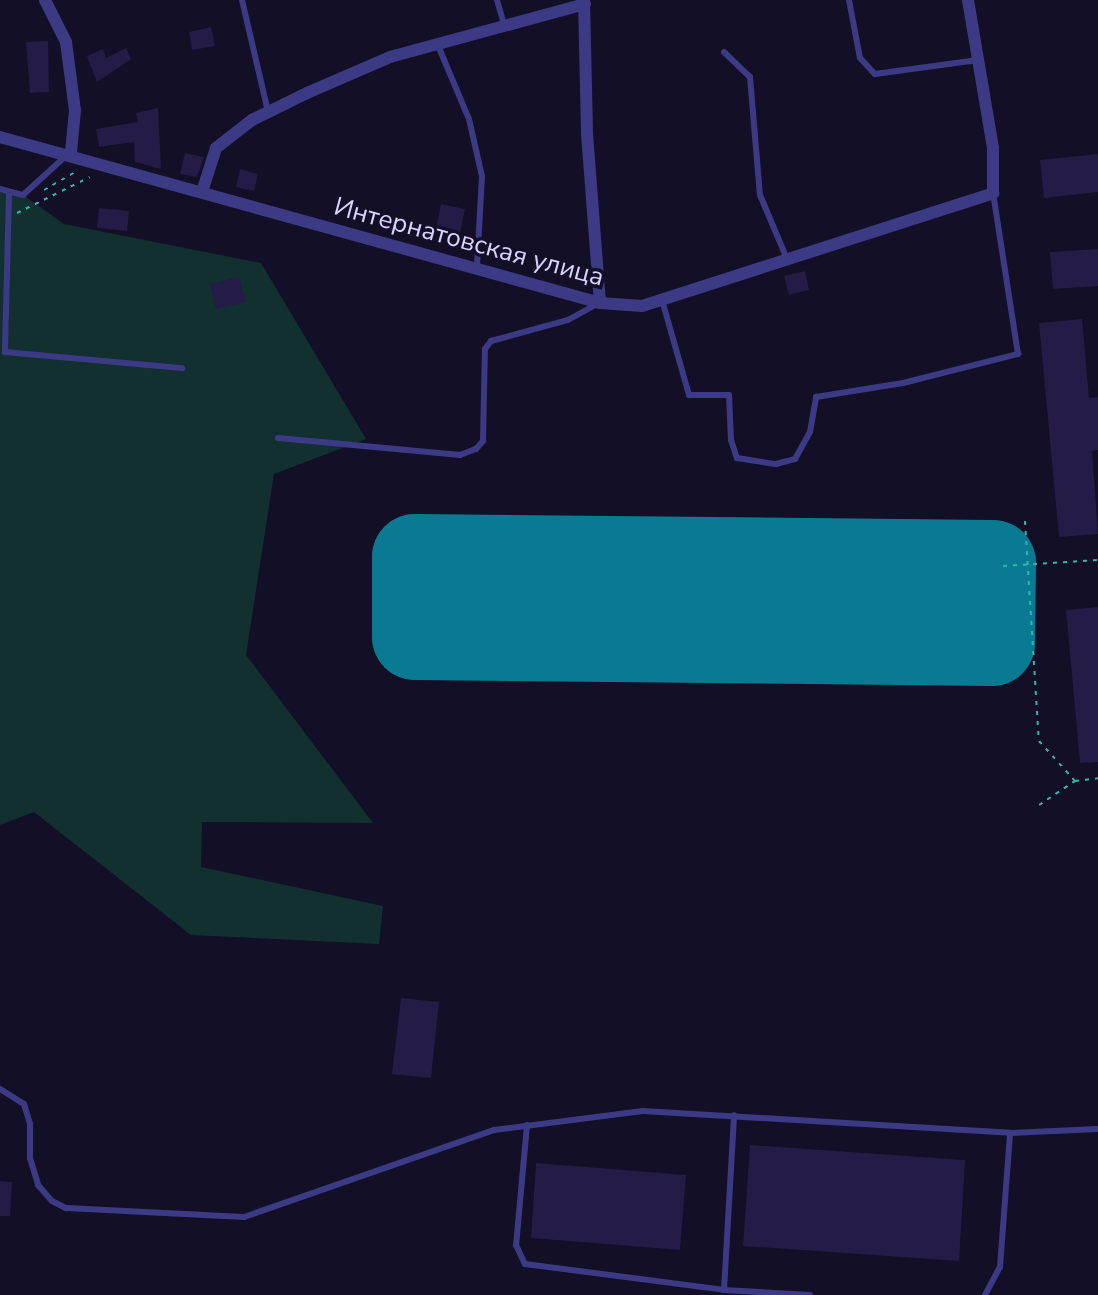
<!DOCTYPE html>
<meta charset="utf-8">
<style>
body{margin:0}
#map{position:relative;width:1098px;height:1295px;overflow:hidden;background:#130f26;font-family:"Nunito Sans",sans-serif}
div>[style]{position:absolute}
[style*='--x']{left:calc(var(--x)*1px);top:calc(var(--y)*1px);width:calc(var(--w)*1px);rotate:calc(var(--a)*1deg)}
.green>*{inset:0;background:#12302f}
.runway>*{height:86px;margin:-43px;padding:0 43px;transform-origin:43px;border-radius:43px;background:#0a7a92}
.building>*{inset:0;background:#241b47}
.path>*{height:2px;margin-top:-1px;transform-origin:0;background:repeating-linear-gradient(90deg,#2fb8b0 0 4px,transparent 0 10px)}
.service>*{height:6px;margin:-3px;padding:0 3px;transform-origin:3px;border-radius:3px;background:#3d3a85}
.minor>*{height:12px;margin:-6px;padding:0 6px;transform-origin:6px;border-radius:6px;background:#3d3a85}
span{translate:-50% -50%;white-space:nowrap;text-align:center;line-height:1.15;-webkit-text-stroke:7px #130f26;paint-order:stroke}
.street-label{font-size:26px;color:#d9d4ff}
</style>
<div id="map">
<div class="green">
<div style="clip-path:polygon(0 188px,23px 195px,64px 224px,261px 263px,366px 439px,274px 474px,246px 655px,373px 823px,202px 822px,201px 867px,383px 906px,379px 944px,191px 935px,34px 812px,0 825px)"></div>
</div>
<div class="runway">
<div style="--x:415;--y:557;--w:578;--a:0.59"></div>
<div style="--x:993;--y:563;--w:80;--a:90.7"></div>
<div style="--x:992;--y:643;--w:577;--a:-179.4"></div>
<div style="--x:415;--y:637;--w:80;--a:-90"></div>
</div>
<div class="building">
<div style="clip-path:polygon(211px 27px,215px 46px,192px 50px,189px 32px)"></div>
<div style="clip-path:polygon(48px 41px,49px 92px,30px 93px,26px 42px)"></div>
<div style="clip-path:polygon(126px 48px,131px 59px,97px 82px,87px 56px,103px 49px,106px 58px)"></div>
<div style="clip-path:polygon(158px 108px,161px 169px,135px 162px,134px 142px,99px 147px,96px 129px,138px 122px,136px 113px)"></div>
<div style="clip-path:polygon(185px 153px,204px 157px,197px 177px,180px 174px)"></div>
<div style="clip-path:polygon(1098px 154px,1098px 192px,1044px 198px,1040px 160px)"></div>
<div style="clip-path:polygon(240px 169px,258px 174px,254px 191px,236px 187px)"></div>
<div style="clip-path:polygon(441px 204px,465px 209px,460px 233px,436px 228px)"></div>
<div style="clip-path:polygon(99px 208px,129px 211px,127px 231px,97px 228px)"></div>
<div style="clip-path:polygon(1098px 249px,1098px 286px,1053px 289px,1050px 252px)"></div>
<div style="clip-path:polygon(805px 271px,809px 290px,789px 295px,784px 276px)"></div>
<div style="clip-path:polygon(239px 277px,246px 302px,216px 309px,210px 284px)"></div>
<div style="clip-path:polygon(1082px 319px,1089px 398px,1098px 397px,1098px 450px,1092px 451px,1098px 534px,1059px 537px,1039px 323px)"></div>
<div style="clip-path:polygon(1098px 607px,1098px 762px,1080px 763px,1066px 610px)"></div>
<div style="clip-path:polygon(401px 998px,439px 1002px,431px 1078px,392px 1074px)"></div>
<div style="clip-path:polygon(750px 1145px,965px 1160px,959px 1261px,743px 1246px)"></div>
<div style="clip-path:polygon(536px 1163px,686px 1175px,680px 1250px,531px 1238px)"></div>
<div style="clip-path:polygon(0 1181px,12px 1182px,10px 1216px,0 1216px)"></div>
</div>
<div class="path">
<div style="--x:44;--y:190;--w:38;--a:-30"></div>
<div style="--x:17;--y:213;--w:81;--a:-26.3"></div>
<div style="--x:1025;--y:521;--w:220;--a:86.4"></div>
<div style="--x:1039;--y:741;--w:54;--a:48"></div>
<div style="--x:1003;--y:566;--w:95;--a:-3.6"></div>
<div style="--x:1039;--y:805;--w:43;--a:-33.7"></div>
<div style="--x:1075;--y:781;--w:23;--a:-7"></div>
</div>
<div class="service">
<div style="--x:242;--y:0;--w:115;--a:76.9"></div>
<div style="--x:497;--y:0;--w:25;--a:74"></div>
<div style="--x:849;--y:0;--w:59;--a:79.3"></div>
<div style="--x:860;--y:58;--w:22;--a:47"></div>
<div style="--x:875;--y:74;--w:104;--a:-7.7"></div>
<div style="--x:437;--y:43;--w:82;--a:67.2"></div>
<div style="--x:469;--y:119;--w:58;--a:77.2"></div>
<div style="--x:482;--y:176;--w:90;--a:93.2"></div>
<div style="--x:724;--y:52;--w:36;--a:44"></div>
<div style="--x:750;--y:77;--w:118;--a:85.2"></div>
<div style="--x:760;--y:195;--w:69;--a:67.1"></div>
<div style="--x:0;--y:189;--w:24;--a:15"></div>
<div style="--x:23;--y:195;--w:59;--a:-42.3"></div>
<div style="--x:9;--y:195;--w:157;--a:91.5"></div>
<div style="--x:5;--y:352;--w:178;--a:5.2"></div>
<div style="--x:662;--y:300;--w:99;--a:74.1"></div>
<div style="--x:689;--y:395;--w:40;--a:0"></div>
<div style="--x:729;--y:395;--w:45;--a:87.5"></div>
<div style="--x:731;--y:440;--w:19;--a:72"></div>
<div style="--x:737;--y:458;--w:39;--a:9"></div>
<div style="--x:776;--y:464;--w:20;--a:-15"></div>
<div style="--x:795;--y:459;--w:31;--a:-61"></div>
<div style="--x:810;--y:432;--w:36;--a:-80"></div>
<div style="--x:816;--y:397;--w:88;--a:-9.1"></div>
<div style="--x:903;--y:383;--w:119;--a:-14.2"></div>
<div style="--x:1018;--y:354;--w:163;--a:-98.8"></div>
<div style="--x:278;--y:438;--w:183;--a:5.3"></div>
<div style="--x:460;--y:455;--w:17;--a:-21"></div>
<div style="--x:476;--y:449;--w:11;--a:-49"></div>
<div style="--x:483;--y:441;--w:92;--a:-88.8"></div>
<div style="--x:485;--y:349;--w:10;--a:-53"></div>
<div style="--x:491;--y:341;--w:80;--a:-15.3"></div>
<div style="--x:568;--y:320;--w:33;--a:-29"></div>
<div style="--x:0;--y:1089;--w:28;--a:32"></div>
<div style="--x:24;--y:1104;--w:21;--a:73"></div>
<div style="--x:30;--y:1124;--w:34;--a:90"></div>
<div style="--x:30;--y:1158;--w:28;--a:73"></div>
<div style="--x:38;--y:1185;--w:21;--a:49"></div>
<div style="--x:52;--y:1201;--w:16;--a:27"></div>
<div style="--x:66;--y:1208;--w:178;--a:2.9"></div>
<div style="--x:244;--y:1217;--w:265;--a:-19.2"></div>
<div style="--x:494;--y:1130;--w:150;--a:-7.3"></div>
<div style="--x:643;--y:1111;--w:368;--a:3.4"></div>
<div style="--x:1010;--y:1133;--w:88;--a:-2.6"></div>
<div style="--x:527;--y:1125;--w:121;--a:95.2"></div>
<div style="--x:516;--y:1245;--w:21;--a:65"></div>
<div style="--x:525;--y:1264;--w:201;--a:7.4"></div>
<div style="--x:724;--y:1290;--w:175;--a:-86.7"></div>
<div style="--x:724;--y:1290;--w:86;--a:3.3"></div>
<div style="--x:985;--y:1295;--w:32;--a:-62"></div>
<div style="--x:1000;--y:1267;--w:134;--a:-85.7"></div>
</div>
<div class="minor">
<div style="--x:45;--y:0;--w:47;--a:63.4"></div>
<div style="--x:66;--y:42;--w:69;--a:82.5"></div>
<div style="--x:75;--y:110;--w:42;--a:95.4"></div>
<div style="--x:584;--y:0;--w:134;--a:88.7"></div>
<div style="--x:587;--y:134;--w:169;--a:85.6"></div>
<div style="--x:0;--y:137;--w:623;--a:15.46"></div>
<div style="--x:600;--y:303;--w:42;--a:4.1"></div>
<div style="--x:642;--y:306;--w:369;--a:-17.8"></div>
<div style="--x:993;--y:193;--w:45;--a:-90"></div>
<div style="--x:993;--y:148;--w:150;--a:-99.6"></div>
<div style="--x:202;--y:192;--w:46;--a:-72.3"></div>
<div style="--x:216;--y:148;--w:46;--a:-37.9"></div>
<div style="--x:252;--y:120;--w:61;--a:-26.1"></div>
<div style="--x:307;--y:93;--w:90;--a:-23.4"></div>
<div style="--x:390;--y:57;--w:202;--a:-15.2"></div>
</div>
<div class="street-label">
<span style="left:469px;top:242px;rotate:15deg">Интернатовская улица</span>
</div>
</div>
